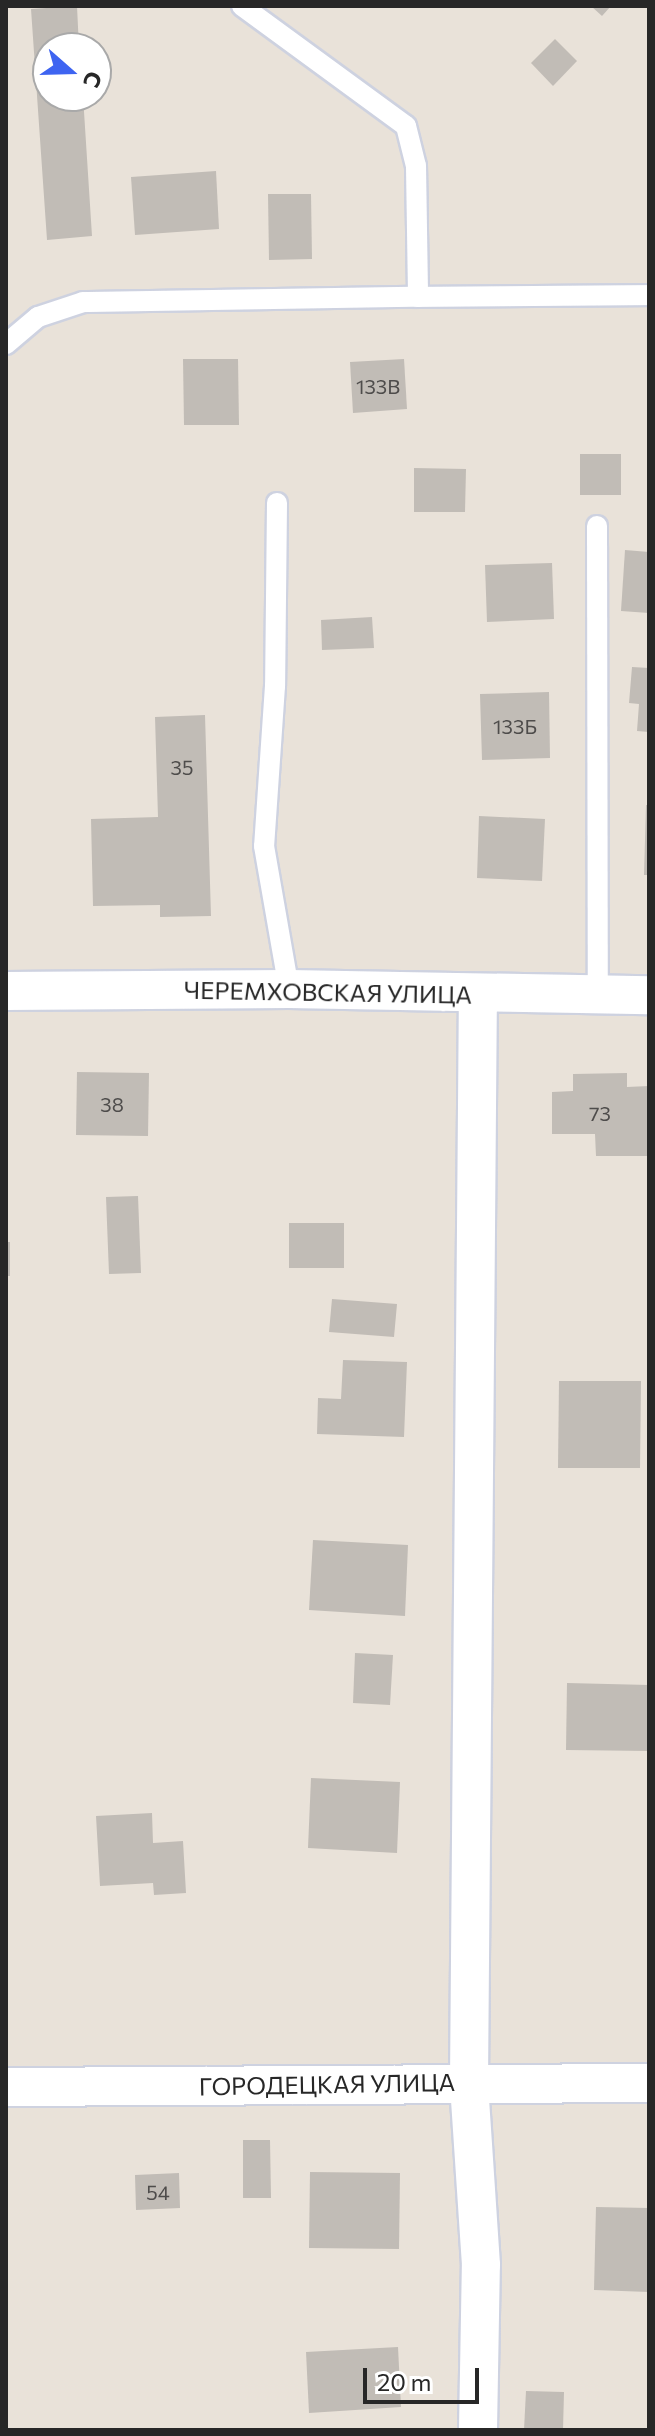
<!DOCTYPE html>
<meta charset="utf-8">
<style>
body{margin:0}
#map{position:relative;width:655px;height:2436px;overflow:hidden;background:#e9e2d9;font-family:Commissioner,sans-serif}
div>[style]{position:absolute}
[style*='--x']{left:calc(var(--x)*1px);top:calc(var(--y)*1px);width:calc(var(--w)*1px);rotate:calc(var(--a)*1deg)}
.building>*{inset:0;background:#c1bcb6}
.roads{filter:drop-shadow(2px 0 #ced2e0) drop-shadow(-2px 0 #ced2e0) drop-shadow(0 2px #ced2e0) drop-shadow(0 -2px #ced2e0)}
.service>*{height:20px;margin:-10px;padding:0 10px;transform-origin:10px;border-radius:10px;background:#fff}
.minor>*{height:38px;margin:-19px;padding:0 19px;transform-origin:19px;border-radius:19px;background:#fff}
span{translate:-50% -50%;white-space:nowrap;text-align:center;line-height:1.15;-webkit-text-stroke:7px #fff;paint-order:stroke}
.number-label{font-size:20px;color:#4e4c4b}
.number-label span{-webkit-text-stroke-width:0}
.street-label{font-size:24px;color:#272727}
.frame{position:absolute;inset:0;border:8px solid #272727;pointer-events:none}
.north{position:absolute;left:32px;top:32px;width:80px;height:80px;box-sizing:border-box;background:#fff;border:2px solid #a9a9a9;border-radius:50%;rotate:110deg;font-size:22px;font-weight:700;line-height:32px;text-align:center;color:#272727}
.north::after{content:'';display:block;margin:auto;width:28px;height:36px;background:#3e64f1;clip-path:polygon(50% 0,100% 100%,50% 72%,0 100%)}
.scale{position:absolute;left:363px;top:2368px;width:116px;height:36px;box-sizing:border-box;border:4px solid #272727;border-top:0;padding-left:10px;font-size:24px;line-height:28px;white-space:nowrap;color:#272727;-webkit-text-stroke:6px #fff;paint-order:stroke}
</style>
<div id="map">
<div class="building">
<div style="clip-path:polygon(77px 6px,79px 48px,48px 48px,48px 96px,83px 96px,92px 236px,47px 240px,31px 9px)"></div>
<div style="clip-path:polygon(591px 6px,611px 6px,602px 16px)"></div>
<div style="clip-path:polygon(555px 39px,577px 61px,553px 86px,531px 63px)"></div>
<div style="clip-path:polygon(216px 171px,219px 229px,135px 235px,131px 177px)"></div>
<div style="clip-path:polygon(268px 194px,311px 194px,312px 259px,269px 260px)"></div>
<div style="clip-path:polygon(183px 359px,238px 359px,239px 425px,184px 425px)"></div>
<div style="clip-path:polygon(404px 359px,407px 409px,353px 413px,350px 362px)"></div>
<div style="clip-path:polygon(580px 454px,621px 454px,621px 495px,580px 495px)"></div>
<div style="clip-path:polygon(414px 468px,466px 469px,465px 512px,414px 512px)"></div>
<div style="clip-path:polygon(625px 550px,649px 552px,649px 613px,621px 611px)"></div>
<div style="clip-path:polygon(552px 563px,554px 619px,487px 622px,485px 565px)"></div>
<div style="clip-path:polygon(372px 617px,374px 648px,322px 650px,321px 620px)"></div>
<div style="clip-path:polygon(632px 667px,649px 668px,649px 732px,637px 731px,639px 704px,629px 703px)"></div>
<div style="clip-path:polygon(549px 692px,550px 758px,482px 760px,480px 694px)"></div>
<div style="clip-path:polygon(205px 715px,211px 916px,160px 917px,160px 905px,93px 906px,91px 819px,158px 817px,155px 717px)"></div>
<div style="clip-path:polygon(646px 805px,649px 805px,649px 875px,644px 875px)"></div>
<div style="clip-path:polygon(479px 816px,545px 819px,542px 881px,477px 878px)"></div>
<div style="clip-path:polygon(77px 1072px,149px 1073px,148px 1136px,76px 1135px)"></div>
<div style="clip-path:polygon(627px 1073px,627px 1087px,649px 1086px,649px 1156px,596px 1156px,595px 1134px,552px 1134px,552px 1092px,573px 1091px,573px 1074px)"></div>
<div style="clip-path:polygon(138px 1196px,141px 1273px,109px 1274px,106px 1197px)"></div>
<div style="clip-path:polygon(289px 1223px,344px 1223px,344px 1268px,289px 1268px)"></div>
<div style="clip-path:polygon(6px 1242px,10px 1242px,10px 1276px,6px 1276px)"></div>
<div style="clip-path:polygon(332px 1299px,397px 1304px,394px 1337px,329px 1332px)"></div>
<div style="clip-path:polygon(343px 1360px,407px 1362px,404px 1437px,317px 1434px,318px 1398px,341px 1399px)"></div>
<div style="clip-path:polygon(559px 1381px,641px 1381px,640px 1468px,558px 1468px)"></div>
<div style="clip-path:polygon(313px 1540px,408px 1545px,405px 1616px,309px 1610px)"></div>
<div style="clip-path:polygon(355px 1653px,393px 1655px,390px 1705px,353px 1703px)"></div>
<div style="clip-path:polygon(567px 1683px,649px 1685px,649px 1751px,566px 1750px)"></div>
<div style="clip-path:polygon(311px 1778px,400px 1782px,397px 1853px,308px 1848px)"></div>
<div style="clip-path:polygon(152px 1813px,153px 1843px,183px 1841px,186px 1893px,154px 1895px,153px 1883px,100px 1886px,96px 1816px)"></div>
<div style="clip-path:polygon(243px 2140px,270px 2140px,271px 2198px,243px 2198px)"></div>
<div style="clip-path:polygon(310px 2172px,400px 2173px,399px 2249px,309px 2248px)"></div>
<div style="clip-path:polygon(179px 2173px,180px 2208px,136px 2210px,135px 2175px)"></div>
<div style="clip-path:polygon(596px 2207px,649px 2208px,649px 2292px,594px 2290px)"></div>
<div style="clip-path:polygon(398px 2347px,401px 2407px,309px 2413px,306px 2352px)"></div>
<div style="clip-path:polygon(526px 2391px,564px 2392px,563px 2430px,524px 2430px)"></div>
</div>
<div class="roads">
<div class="service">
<div style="--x:242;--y:6;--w:203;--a:36.2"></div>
<div style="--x:406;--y:126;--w:41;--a:76"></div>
<div style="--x:416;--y:166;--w:131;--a:89.1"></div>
<div style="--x:418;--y:297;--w:231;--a:-0.5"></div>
<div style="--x:6;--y:344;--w:42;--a:-40.2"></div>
<div style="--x:38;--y:317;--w:47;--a:-18.4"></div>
<div style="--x:83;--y:302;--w:335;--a:-0.9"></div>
<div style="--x:277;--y:503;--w:183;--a:90.6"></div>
<div style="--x:275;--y:686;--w:160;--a:93.9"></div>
<div style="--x:264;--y:846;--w:145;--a:80.1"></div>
<div style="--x:597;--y:526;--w:468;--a:89.9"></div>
</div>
<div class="minor">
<div style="--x:6;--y:991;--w:283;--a:-0.4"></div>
<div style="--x:289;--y:989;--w:360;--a:1"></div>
<div style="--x:6;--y:2087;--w:643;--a:-0.36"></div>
<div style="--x:478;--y:2430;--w:165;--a:-89"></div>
<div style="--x:481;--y:2265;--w:183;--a:-93.8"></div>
<div style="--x:469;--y:2082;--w:1087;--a:-89.53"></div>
</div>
</div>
<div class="number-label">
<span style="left:378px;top:386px">133В</span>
<span style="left:515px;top:726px">133Б</span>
<span style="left:182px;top:767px">35</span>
<span style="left:112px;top:1104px">38</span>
<span style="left:600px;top:1113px">73</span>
<span style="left:158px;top:2192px">54</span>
</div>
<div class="street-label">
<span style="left:328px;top:992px;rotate:1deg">ЧЕРЕМХОВСКАЯ УЛИЦА</span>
<span style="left:327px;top:2084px;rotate:-1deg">ГОРОДЕЦКАЯ УЛИЦА</span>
</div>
<div class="frame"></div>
<div class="north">С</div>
<div class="scale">20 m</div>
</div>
